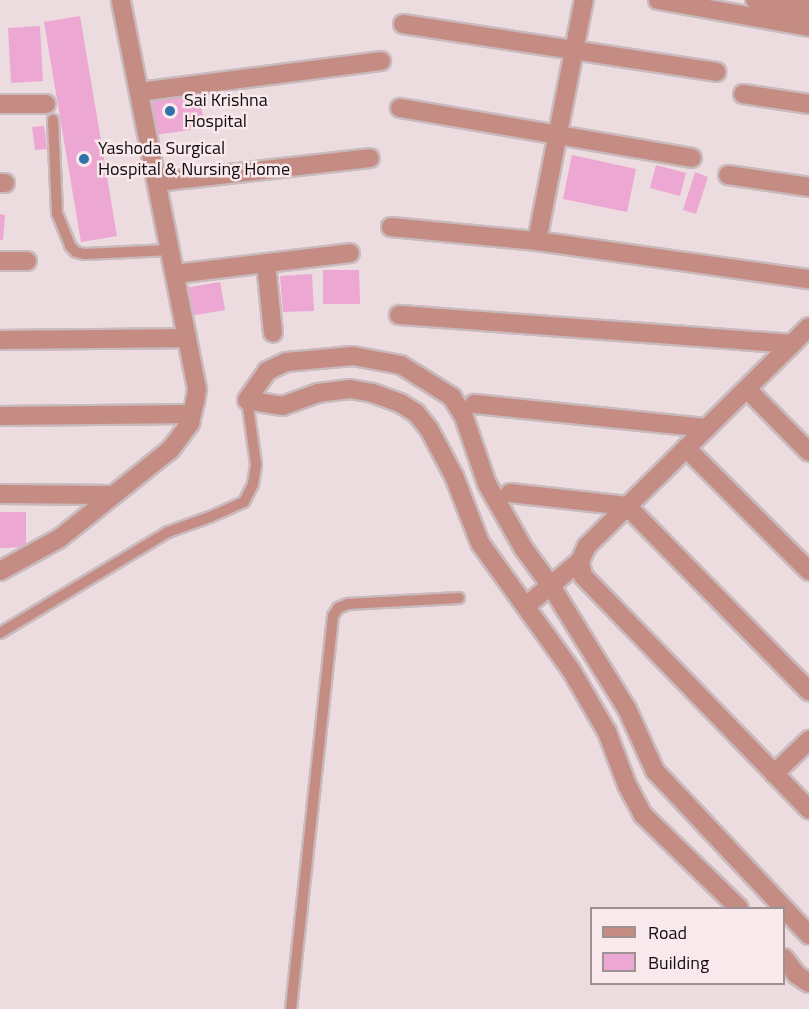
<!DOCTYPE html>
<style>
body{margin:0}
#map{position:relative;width:809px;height:1009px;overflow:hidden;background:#ecdbdf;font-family:"Titillium Web",sans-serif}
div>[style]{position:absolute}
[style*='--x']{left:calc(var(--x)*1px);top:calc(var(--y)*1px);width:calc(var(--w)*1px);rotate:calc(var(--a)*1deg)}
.building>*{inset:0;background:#eca7d2}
.roads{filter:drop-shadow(2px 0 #c9babd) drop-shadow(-2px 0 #c9babd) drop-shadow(0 2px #c9babd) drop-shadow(0 -2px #c9babd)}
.service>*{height:10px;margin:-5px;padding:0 5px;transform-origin:5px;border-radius:5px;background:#c58c84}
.minor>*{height:18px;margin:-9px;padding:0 9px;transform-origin:9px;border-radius:9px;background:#c58c84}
.tertiary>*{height:18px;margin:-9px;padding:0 9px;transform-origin:9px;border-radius:9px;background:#c58c84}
.dots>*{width:16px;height:16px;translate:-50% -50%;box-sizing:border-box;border:3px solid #f9e9ec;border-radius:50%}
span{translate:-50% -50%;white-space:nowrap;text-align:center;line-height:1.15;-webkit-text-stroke:5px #f9e9ec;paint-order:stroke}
.poi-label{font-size:18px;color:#110c0d}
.left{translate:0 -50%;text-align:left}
.legend{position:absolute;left:590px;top:907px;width:195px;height:78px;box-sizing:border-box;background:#f9e9ec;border:2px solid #9c9193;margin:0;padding:8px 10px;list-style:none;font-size:18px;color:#110c0d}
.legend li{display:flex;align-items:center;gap:12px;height:30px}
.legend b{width:30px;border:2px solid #9c9193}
</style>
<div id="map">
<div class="building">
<div style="clip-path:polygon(80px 16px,117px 236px,81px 242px,44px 22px)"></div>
<div style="clip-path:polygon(40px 26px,43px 81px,11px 83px,8px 28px)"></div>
<div style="clip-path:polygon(198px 88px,205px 128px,154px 135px,148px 96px)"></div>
<div style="clip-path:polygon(44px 126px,47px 149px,35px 150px,32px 127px)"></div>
<div style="clip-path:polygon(572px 155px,636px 169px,627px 212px,563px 199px)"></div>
<div style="clip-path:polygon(656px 165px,686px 173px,680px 196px,650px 188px)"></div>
<div style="clip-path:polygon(695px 172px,708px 177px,696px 214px,683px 210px)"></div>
<div style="clip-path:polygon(0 214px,5px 215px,3px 240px,0 240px)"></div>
<div style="clip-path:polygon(323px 270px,359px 270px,360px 304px,323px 304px)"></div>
<div style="clip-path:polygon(312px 274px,314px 311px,283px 312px,280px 276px)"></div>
<div style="clip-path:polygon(220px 282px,225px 310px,190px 316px,185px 288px)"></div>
<div style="clip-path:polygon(0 512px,26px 512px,26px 547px,0 548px)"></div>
</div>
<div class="roads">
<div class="service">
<div style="--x:53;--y:120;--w:93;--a:87.5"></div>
<div style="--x:57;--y:213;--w:35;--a:68"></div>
<div style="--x:70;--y:246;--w:8;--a:45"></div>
<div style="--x:76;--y:252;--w:9;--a:13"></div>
<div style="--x:85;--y:254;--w:85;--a:-2.7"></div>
<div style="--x:0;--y:633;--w:196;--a:-31"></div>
<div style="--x:168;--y:532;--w:45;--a:-19.7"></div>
<div style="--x:210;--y:517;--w:37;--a:-24"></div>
<div style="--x:244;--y:502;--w:20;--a:-63"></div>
<div style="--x:253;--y:484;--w:20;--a:-81"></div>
<div style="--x:256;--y:464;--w:65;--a:-98"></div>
<div style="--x:291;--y:1009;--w:395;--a:-83.9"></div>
<div style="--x:333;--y:616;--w:9;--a:-58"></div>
<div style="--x:338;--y:608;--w:11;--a:-22"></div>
<div style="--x:348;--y:604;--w:111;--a:-3.1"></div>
</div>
<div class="minor">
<div style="--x:403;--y:24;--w:317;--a:8.7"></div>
<div style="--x:139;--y:92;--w:244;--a:-7.3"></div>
<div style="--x:743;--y:94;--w:67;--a:8.6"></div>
<div style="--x:0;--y:104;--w:46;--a:0"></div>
<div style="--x:400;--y:108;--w:296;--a:9.7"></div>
<div style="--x:728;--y:175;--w:82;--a:8.4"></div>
<div style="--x:157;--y:182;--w:214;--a:-6.4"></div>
<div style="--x:0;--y:183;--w:5;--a:0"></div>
<div style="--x:391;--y:227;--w:147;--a:5.5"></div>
<div style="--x:537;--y:241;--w:275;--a:8"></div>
<div style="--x:537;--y:241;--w:246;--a:-79"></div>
<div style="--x:0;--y:261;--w:27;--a:0"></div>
<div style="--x:266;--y:263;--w:70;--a:84.3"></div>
<div style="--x:175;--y:274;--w:176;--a:-6.8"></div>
<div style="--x:399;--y:315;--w:394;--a:4.2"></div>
<div style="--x:809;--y:327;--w:312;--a:135.4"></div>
<div style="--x:587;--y:546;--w:17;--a:115"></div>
<div style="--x:580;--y:561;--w:15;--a:79"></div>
<div style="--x:583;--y:576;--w:325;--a:45.9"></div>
<div style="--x:0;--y:340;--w:187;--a:-0.6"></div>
<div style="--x:747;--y:389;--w:88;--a:45.5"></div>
<div style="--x:474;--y:404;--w:233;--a:5.9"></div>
<div style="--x:0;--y:416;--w:192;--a:-0.6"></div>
<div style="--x:686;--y:448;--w:174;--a:45"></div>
<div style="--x:510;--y:493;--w:118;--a:6.3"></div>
<div style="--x:627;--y:506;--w:260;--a:45.5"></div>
<div style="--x:0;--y:494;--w:113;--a:0.5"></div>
<div style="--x:0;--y:571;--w:68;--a:-28.8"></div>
<div style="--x:60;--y:538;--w:141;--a:-38.7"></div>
<div style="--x:170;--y:450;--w:34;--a:-53"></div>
<div style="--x:190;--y:423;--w:22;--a:-77"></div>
<div style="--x:195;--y:402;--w:13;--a:-81"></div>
<div style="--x:197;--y:389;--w:396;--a:-101.1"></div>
<div style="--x:526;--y:606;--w:70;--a:-39.8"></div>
<div style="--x:774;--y:774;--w:49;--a:-44.2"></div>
<div style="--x:739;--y:908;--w:134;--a:-135.9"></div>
<div style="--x:643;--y:815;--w:34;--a:-118"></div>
<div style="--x:627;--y:785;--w:57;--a:-110.7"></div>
<div style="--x:607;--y:732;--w:72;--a:-120.1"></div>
<div style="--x:571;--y:670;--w:156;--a:-125.6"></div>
<div style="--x:480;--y:543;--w:72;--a:-111.2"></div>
<div style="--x:454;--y:476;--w:53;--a:-118"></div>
<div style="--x:429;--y:429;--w:21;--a:-129"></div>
<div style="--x:416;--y:413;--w:19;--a:-148"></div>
<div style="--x:400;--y:403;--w:29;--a:-160"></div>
<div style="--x:373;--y:393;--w:23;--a:-170"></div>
<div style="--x:350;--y:389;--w:32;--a:173"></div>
<div style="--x:318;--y:393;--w:37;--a:160"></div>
<div style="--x:283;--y:406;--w:36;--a:-171"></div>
<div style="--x:247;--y:400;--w:35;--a:-55"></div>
<div style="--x:267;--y:371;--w:21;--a:-25"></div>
<div style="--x:286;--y:362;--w:67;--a:-5.1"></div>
<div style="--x:353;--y:356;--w:49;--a:10.6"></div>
<div style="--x:401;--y:365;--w:60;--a:32.1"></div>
<div style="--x:452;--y:397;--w:23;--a:59"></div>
<div style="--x:464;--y:417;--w:71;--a:71.1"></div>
<div style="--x:487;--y:484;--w:75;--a:60.4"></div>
<div style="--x:524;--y:549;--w:46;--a:53.9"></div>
<div style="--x:551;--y:586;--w:145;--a:58.3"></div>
<div style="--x:627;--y:709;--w:68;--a:65.7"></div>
<div style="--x:655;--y:771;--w:225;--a:46.8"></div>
<div style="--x:784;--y:958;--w:21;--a:53"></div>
<div style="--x:797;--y:975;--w:14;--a:34"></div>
</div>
<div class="tertiary">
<div style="--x:658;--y:0;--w:153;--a:10.1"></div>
<div style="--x:755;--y:0;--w:55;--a:9.5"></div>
</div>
</div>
<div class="dots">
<div style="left:170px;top:111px;background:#2f72a7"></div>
<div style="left:84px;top:159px;background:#2f72a7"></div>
</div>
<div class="poi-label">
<span class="left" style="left:184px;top:111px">Sai Krishna<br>Hospital</span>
<span class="left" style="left:98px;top:159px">Yashoda Surgical<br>Hospital &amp; Nursing Home</span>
</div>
<ul class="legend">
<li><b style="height:8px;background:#c58c84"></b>Road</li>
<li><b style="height:16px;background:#eca7d2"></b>Building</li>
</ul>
</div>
